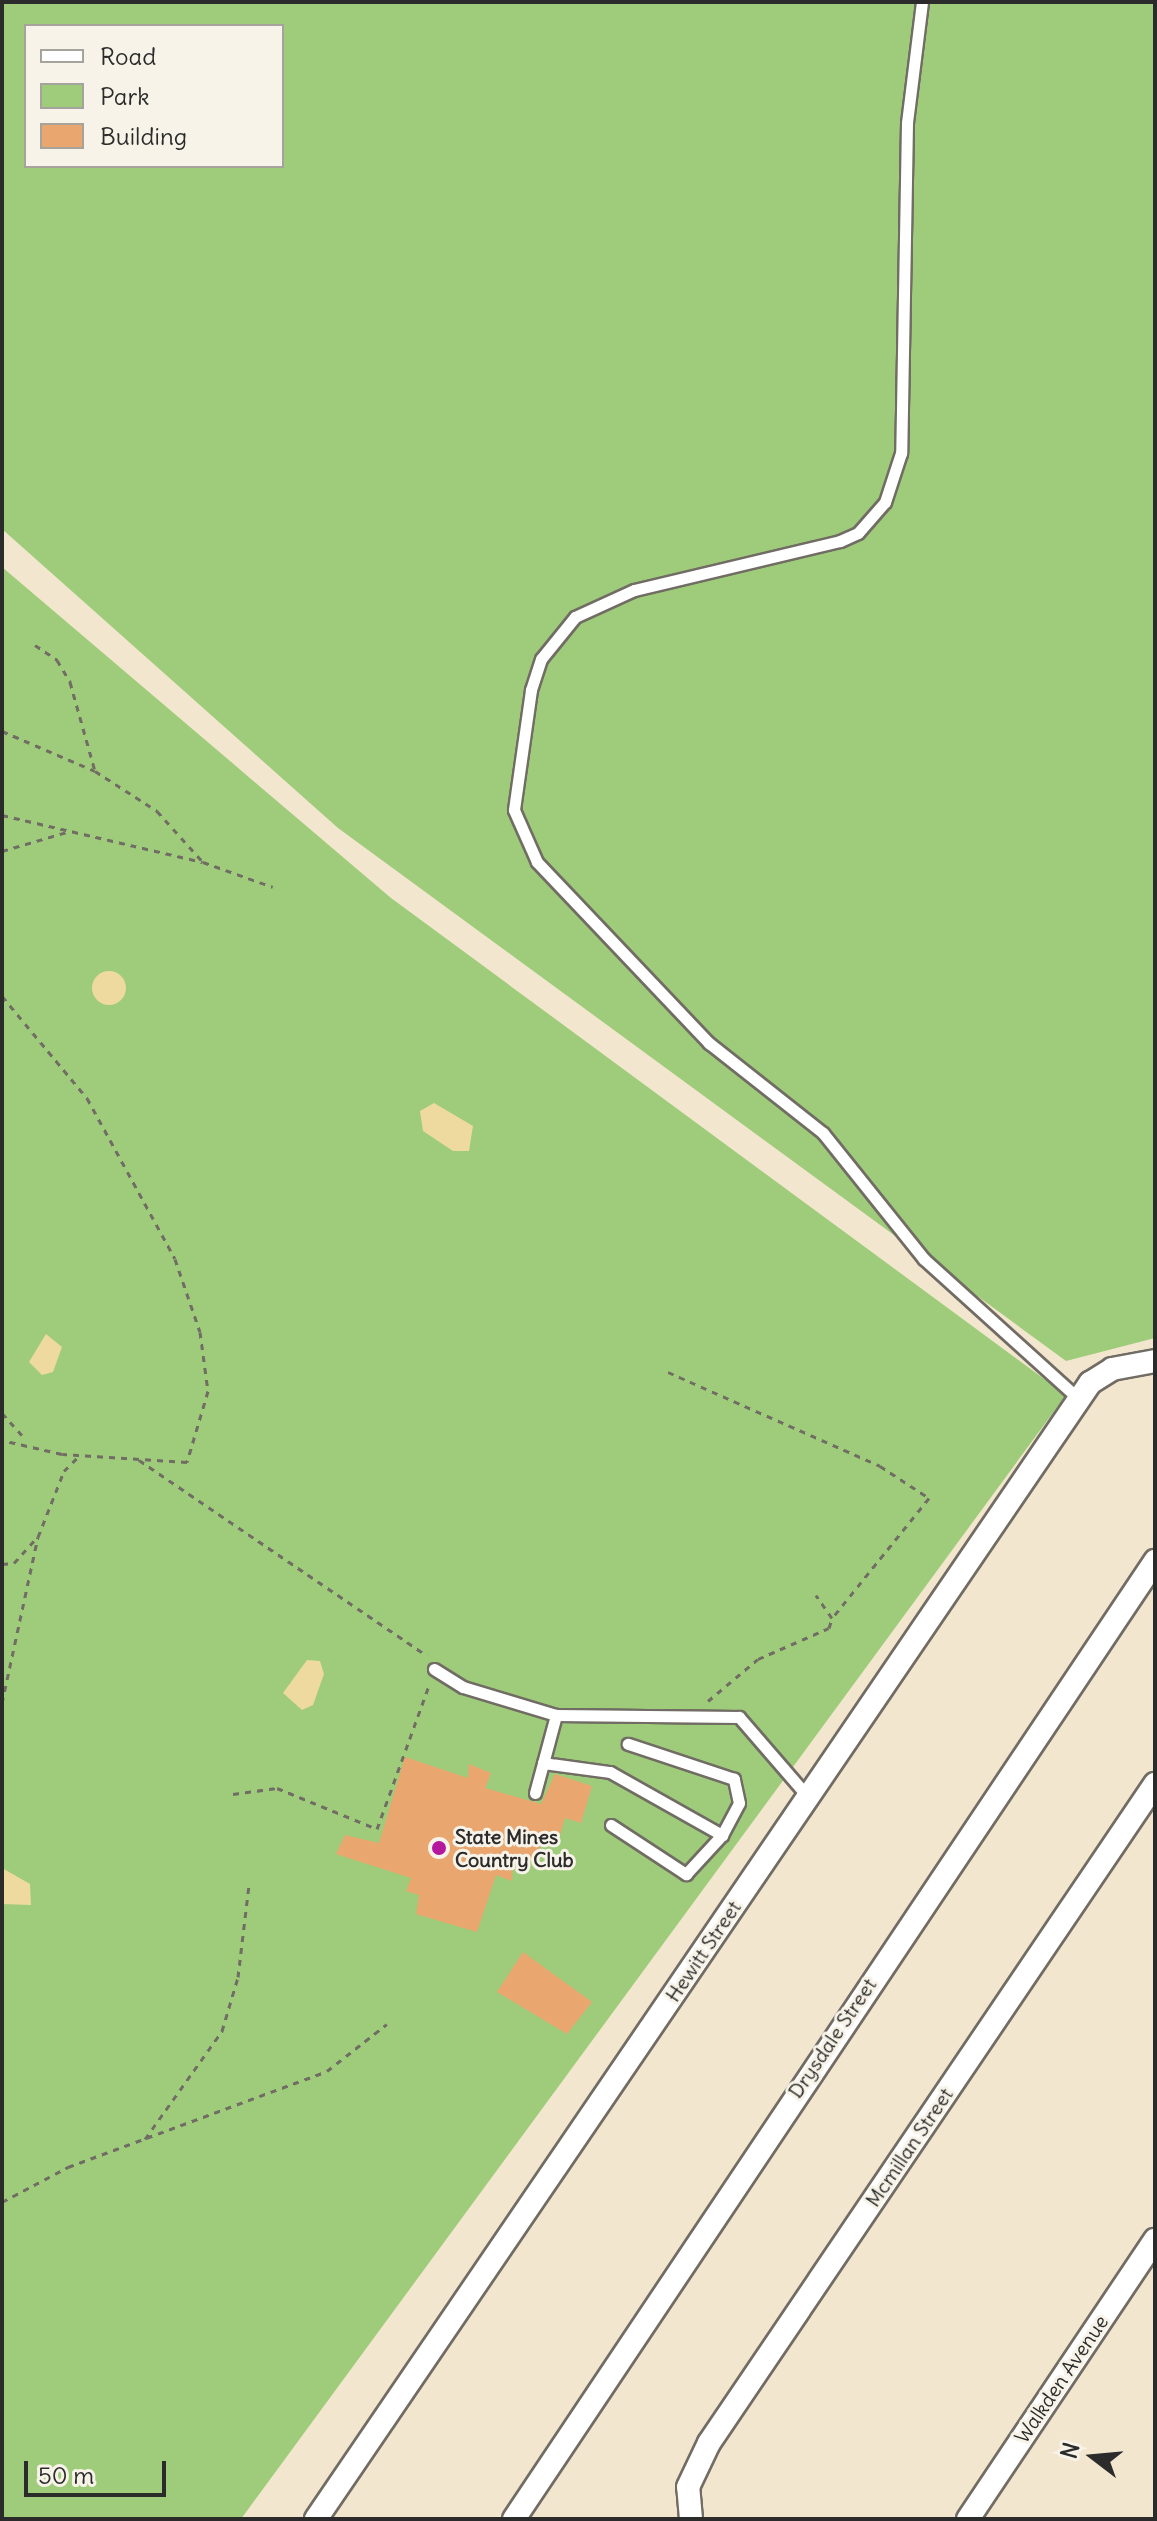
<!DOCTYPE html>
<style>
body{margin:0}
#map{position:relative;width:1157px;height:2521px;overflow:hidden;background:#f3e6cf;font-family:Delius,sans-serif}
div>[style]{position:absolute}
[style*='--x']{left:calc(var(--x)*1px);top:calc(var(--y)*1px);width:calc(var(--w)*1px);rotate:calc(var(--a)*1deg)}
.green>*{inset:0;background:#9fcc7a}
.sand>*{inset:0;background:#eeda9e}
.round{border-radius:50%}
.building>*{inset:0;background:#e9a66f}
.path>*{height:3px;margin-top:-1.5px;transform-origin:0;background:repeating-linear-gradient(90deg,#716c64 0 6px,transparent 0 12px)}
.roads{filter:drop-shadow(2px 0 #716c64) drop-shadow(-2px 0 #716c64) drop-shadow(0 2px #716c64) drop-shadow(0 -2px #716c64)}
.service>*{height:11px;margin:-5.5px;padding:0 5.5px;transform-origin:5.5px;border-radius:5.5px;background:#fff}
.minor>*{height:22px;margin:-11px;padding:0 11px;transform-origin:11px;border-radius:11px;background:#fff}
.dots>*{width:22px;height:22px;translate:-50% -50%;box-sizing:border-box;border:4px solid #f7f3e8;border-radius:50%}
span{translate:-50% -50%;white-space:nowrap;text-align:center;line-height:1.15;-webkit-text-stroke:6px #f7f3e8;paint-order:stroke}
.poi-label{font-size:20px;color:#2b2b2b;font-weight:700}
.left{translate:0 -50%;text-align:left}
.street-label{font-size:20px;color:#2b2b2b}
.frame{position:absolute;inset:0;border:4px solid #2b2b2b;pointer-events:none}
.legend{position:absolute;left:24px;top:24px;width:260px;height:144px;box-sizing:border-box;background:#f7f3e8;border:2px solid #a5a39c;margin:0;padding:10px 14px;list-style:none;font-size:24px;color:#2b2b2b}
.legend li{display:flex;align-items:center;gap:16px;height:40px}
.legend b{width:40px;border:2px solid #a5a39c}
.north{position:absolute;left:1053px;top:2417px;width:80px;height:80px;-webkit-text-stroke:6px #f7f3e8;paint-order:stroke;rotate:286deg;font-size:22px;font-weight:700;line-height:32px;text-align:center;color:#2b2b2b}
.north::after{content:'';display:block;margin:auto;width:28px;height:36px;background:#2b2b2b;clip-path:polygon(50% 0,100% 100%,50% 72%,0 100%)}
.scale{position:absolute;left:24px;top:2461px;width:142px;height:36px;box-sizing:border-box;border:4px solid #2b2b2b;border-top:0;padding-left:10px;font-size:24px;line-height:28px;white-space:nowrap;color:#2b2b2b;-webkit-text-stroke:6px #f7f3e8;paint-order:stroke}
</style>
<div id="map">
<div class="green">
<div style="clip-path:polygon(evenodd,2px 2px,1155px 2px,1155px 1338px,1066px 1361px,338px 828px,2px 529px,2px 2px,26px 26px,282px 26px,282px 166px,26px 166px,26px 26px)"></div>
<div style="clip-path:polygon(2px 567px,391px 898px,1066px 1395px,241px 2519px,2px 2519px)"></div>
</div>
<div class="sand">
<div class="round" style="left:92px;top:971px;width:34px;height:34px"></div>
<div style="clip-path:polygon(434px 1103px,473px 1126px,469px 1151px,453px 1151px,423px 1131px,420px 1111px)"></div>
<div style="clip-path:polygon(46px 1334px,62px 1347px,53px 1372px,42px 1375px,29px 1362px)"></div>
<div style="clip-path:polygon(307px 1660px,320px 1661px,324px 1674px,313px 1705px,302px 1710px,283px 1693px)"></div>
<div style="clip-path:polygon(2px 1868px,30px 1884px,31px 1905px,2px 1904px)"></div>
</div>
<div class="building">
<div style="clip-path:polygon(405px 1757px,468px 1778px,469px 1764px,491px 1773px,485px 1788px,541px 1804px,555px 1774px,592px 1786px,581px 1823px,565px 1818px,560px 1835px,547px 1831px,534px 1861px,513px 1857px,512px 1881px,496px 1875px,477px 1932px,416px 1914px,419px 1895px,406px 1891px,411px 1878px,336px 1854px,345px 1835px,379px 1843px)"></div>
<div style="clip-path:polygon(523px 1952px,592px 2002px,567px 2034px,497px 1992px)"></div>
</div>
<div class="path">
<div style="--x:35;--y:645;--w:27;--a:34"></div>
<div style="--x:57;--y:660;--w:26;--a:59"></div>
<div style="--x:70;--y:682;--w:92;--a:74.3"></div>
<div style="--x:95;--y:771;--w:74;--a:32.8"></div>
<div style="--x:157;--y:811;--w:69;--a:48"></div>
<div style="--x:203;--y:862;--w:74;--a:19.7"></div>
<div style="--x:2;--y:731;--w:101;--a:23.3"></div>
<div style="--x:2;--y:815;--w:206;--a:13.2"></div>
<div style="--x:2;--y:851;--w:68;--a:-16.3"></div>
<div style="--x:2;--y:996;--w:133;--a:50.2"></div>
<div style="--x:87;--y:1098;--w:183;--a:61.3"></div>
<div style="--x:175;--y:1259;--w:77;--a:71.1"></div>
<div style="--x:200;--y:1332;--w:60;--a:82.3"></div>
<div style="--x:208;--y:1391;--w:74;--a:106.5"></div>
<div style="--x:187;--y:1462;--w:125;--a:-176.3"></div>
<div style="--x:62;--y:1454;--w:62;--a:-166.9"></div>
<div style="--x:668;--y:1372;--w:232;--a:23.9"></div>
<div style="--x:880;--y:1466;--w:59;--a:33.1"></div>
<div style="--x:929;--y:1498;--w:154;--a:128.9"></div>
<div style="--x:2;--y:1413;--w:36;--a:48"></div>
<div style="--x:139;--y:1460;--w:348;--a:34.2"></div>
<div style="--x:2;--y:1564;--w:12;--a:-5"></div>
<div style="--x:14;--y:1563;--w:31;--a:-48"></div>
<div style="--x:708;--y:1701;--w:65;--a:-40"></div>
<div style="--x:758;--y:1659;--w:77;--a:-23.6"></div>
<div style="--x:829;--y:1628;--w:10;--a:-73"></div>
<div style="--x:832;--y:1618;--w:28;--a:-125"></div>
<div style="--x:2;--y:1703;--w:170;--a:-77.8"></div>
<div style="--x:38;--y:1537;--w:71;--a:-68.5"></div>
<div style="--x:64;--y:1471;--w:21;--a:-45"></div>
<div style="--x:233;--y:1794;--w:44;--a:-7.8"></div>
<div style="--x:277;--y:1788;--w:108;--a:22.3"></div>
<div style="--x:377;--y:1829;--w:153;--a:-70.1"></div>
<div style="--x:145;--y:2139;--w:133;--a:-54.5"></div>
<div style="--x:222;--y:2031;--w:56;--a:-73.5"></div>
<div style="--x:238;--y:1977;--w:93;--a:-83.2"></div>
<div style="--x:2;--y:2202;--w:75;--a:-27.9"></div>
<div style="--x:68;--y:2167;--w:276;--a:-20.3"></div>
<div style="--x:327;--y:2071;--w:76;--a:-38.1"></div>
</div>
<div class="roads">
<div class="service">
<div style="--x:922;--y:2;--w:122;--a:97.1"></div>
<div style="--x:907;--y:123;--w:330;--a:91"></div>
<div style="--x:901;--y:453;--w:52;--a:108.1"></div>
<div style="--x:885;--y:502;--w:41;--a:131.1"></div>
<div style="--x:858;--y:533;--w:20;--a:156"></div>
<div style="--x:840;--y:541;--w:212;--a:166.6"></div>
<div style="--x:634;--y:590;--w:65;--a:155.4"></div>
<div style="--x:575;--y:617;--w:54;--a:129"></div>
<div style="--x:541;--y:659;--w:33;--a:108"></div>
<div style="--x:531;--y:690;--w:121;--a:98.1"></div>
<div style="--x:514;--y:810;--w:57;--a:66.1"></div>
<div style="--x:537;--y:862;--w:250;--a:46.5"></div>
<div style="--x:709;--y:1043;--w:145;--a:38.3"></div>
<div style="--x:823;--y:1133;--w:161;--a:51.3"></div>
<div style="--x:924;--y:1259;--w:209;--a:42.1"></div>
<div style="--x:434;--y:1669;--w:34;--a:32"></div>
<div style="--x:463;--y:1687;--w:97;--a:16.8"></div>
<div style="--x:556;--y:1715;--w:183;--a:0.6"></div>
<div style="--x:739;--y:1717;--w:106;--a:49.2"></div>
<div style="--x:543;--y:1763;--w:68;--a:7.7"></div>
<div style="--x:610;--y:1772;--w:129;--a:29.4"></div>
<div style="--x:535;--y:1793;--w:81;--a:-74.9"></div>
<div style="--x:611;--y:1825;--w:90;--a:33.2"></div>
<div style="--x:686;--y:1874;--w:53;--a:-47.3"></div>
<div style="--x:722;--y:1835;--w:36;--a:-62"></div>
<div style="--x:739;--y:1803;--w:25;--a:-102"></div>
<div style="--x:734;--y:1779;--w:112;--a:-161.7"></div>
</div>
<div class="minor">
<div style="--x:316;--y:2519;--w:1375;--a:-55.73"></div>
<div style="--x:1090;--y:1383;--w:26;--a:-32"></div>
<div style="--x:1112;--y:1369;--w:44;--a:-10.5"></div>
<div style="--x:514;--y:2519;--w:1153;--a:-56.21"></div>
<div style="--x:691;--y:2519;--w:32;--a:-95"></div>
<div style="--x:688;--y:2487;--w:49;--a:-64.5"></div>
<div style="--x:709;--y:2443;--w:796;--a:-55.91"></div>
<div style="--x:968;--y:2519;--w:336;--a:-56.2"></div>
</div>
</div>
<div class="dots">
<div style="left:439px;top:1848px;background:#b5179e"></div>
</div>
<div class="poi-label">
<span class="left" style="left:455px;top:1848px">State Mines<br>Country Club</span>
</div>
<div class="street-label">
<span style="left:703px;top:1951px;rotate:-56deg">Hewitt Street</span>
<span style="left:832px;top:2038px;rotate:-56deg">Drysdale Street</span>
<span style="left:909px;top:2147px;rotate:-56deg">Mcmillan Street</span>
<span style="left:1061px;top:2379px;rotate:-56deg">Walkden Avenue</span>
</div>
<div class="frame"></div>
<ul class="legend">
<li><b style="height:10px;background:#fff"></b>Road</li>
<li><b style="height:22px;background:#9fcc7a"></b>Park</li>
<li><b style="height:22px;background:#e9a66f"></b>Building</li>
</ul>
<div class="north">N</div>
<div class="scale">50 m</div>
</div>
